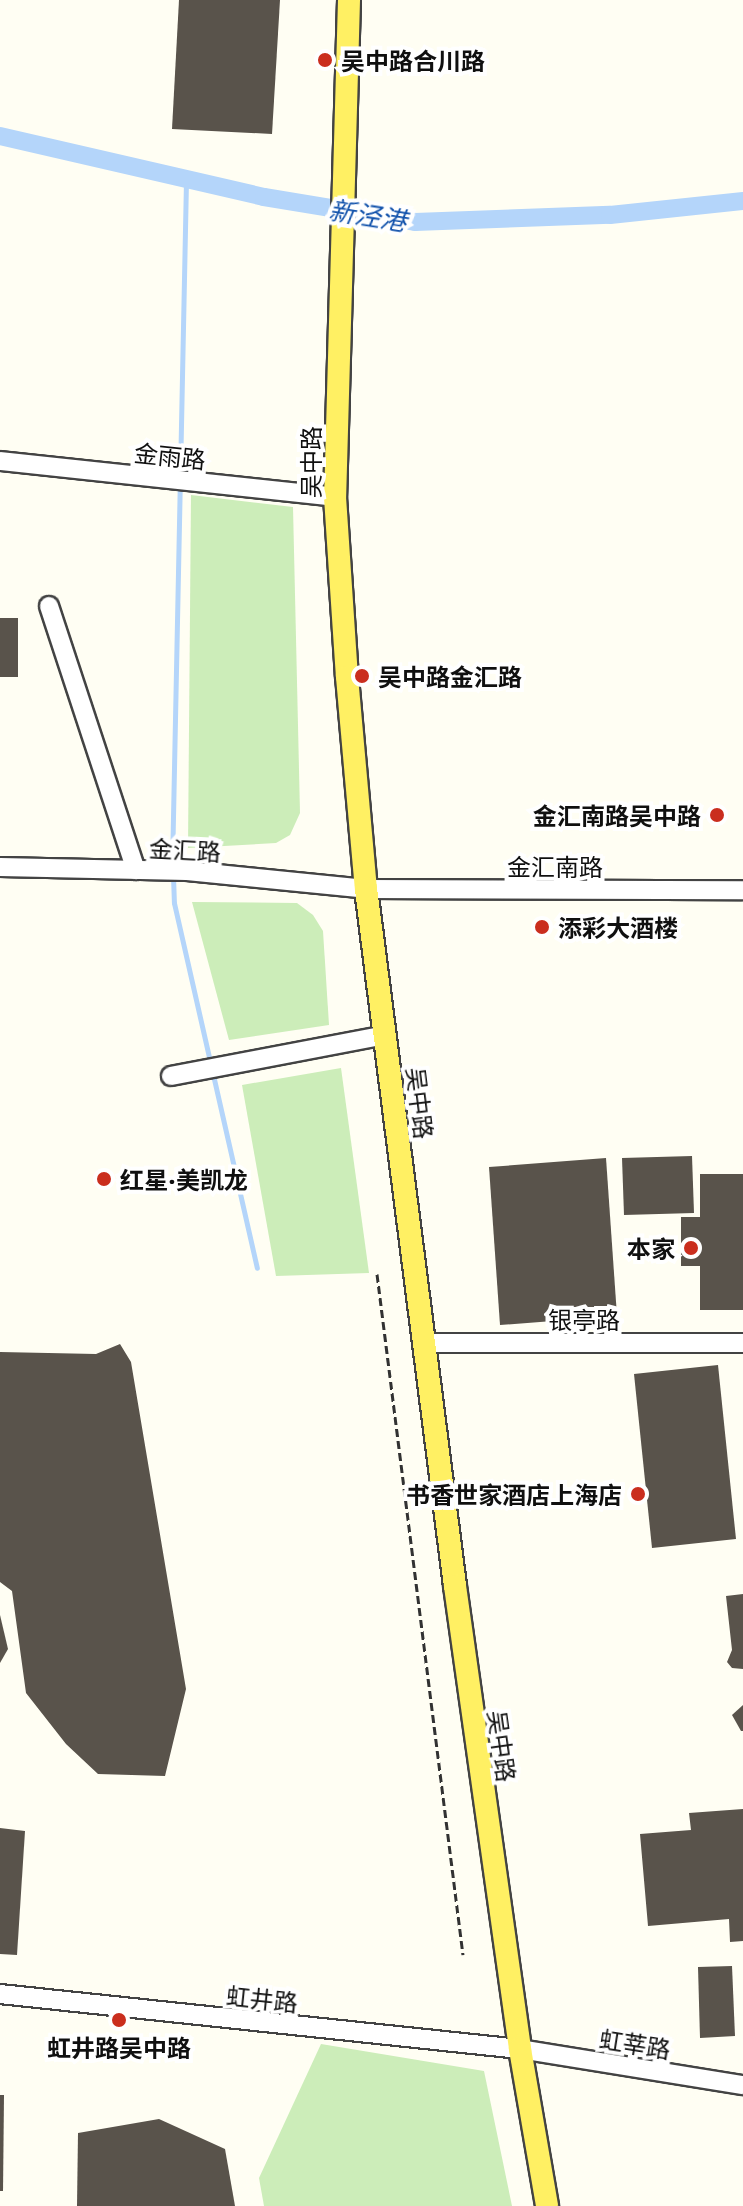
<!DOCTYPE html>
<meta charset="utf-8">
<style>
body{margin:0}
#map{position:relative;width:743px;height:2206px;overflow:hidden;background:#fffef3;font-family:Literata,"Noto Sans SC",serif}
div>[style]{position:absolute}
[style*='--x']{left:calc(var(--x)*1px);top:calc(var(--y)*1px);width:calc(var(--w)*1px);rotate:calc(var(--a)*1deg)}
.green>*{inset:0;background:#ccedb9}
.stream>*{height:5px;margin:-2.5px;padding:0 2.5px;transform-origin:2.5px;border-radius:2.5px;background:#b4d5fa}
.canal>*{height:18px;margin:-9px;padding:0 9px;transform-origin:9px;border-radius:9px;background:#b4d5fa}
.building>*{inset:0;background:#59534b}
.path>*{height:3px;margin-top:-1.5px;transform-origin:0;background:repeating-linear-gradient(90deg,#323232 0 8px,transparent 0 12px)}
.roads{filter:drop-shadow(2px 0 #434343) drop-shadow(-2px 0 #434343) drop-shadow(0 2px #434343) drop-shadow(0 -2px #434343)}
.minor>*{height:18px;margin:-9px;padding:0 9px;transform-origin:9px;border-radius:9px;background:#fff}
.major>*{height:22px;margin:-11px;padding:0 11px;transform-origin:11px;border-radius:11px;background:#fff063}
.dots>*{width:22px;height:22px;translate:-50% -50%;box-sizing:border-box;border:4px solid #fff;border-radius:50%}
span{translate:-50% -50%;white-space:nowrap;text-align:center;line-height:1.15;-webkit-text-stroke:8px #fff;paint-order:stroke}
.poi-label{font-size:24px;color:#101010;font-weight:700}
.left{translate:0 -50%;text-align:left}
.right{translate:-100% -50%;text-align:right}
.street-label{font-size:24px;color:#101010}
.water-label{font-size:26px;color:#1051ab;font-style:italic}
</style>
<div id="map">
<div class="green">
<div style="clip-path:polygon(191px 495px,293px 507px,300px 813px,290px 835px,276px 843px,188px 848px)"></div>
<div style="clip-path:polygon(192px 902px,297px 903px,313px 915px,323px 931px,329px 1025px,229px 1040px)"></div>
<div style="clip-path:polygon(341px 1068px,369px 1273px,276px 1276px,242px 1085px)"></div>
<div style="clip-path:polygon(321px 2044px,484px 2071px,512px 2206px,264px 2206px,259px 2178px)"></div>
</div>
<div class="stream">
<div style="--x:172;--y:866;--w:687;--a:-88.83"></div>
<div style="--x:173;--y:876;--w:27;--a:88"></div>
<div style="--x:174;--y:903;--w:374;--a:77.2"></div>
</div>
<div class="canal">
<div style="--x:0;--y:136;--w:271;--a:13"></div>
<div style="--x:264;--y:197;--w:153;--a:9.4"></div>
<div style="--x:415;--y:222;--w:195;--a:-2.1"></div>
<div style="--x:610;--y:215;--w:134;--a:-6"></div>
</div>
<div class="building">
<div style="clip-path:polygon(179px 0,280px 0,272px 134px,172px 129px)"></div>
<div style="clip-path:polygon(0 618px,18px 618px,18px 677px,0 677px)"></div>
<div style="clip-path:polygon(692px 1156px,694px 1213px,624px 1215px,622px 1158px)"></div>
<div style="clip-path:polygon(606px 1158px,617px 1316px,500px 1325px,489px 1167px)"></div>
<div style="clip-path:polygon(700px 1174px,743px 1174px,743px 1310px,700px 1310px,700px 1266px,681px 1266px,681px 1217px,700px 1217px)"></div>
<div style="clip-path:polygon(120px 1344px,131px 1362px,186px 1689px,165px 1776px,98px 1774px,66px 1744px,26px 1693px,12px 1591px,0 1582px,0 1352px,96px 1354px)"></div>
<div style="clip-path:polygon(718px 1365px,736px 1539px,652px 1548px,634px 1374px)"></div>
<div style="clip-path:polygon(743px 1594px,743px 1669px,732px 1668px,727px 1662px,732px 1650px,726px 1596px)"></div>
<div style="clip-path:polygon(0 1615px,8px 1649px,0 1663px)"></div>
<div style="clip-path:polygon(743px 1705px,743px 1731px,741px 1731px,732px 1715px)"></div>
<div style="clip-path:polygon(743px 1809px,743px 1941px,730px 1942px,729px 1919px,648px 1926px,640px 1834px,691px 1830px,689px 1813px)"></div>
<div style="clip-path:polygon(0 1828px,25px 1831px,17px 1955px,0 1954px)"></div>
<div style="clip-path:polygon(732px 1966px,735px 2036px,700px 2038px,698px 1967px)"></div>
<div style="clip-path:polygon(0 2095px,4px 2095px,3px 2191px,0 2191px)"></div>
<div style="clip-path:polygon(159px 2119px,225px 2149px,235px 2206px,77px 2206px,78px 2133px)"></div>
</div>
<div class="path">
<div style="--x:377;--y:1274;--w:686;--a:82.8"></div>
</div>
<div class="roads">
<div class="minor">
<div style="--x:0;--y:461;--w:337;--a:6.1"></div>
<div style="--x:49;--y:606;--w:278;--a:71.8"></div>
<div style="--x:0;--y:867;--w:187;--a:1.2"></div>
<div style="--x:187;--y:871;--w:180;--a:5.7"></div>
<div style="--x:366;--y:889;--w:377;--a:0.2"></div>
<div style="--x:171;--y:1076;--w:219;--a:-10.8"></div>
<div style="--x:425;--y:1343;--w:318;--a:0"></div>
<div style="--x:0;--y:1994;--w:523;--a:6.04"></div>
<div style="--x:520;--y:2049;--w:226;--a:9.2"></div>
</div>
<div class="major">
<div style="--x:349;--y:0;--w:497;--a:91.6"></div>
<div style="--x:335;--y:497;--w:180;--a:86.2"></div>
<div style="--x:347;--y:677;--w:213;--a:84.9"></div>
<div style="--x:366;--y:889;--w:703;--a:82.72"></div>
<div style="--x:455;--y:1586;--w:468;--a:82"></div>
<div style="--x:520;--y:2049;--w:159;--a:80.2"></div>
</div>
</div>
<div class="dots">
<div style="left:325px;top:60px;background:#ca2e1e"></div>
<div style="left:362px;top:676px;background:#ca2e1e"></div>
<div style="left:717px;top:815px;background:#ca2e1e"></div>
<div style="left:542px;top:927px;background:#ca2e1e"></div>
<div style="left:104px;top:1179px;background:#ca2e1e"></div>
<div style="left:691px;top:1248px;background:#ca2e1e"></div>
<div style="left:638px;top:1494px;background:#ca2e1e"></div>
<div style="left:119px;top:2020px;background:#ca2e1e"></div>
</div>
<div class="poi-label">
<span class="left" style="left:341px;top:60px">吴中路合川路</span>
<span class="left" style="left:378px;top:676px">吴中路金汇路</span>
<span class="right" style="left:701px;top:815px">金汇南路吴中路</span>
<span class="left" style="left:558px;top:927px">添彩大酒楼</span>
<span class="left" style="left:120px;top:1179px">红星·美凯龙</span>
<span class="right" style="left:675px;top:1248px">本家</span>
<span class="right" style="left:622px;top:1494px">书香世家酒店上海店</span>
<span style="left:119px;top:2047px">虹井路吴中路</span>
</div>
<div class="street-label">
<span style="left:170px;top:455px;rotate:6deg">金雨路</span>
<span style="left:310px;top:462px;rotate:-90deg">吴中路</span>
<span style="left:185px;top:849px;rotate:3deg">金汇路</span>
<span style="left:555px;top:866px">金汇南路</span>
<span style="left:421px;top:1103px;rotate:83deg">吴中路</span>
<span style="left:584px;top:1319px">银亭路</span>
<span style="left:503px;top:1746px;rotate:82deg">吴中路</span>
<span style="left:262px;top:1998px;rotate:6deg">虹井路</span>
<span style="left:635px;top:2043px;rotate:9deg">虹莘路</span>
</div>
<div class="water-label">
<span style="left:368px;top:214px;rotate:9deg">新泾港</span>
</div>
</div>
